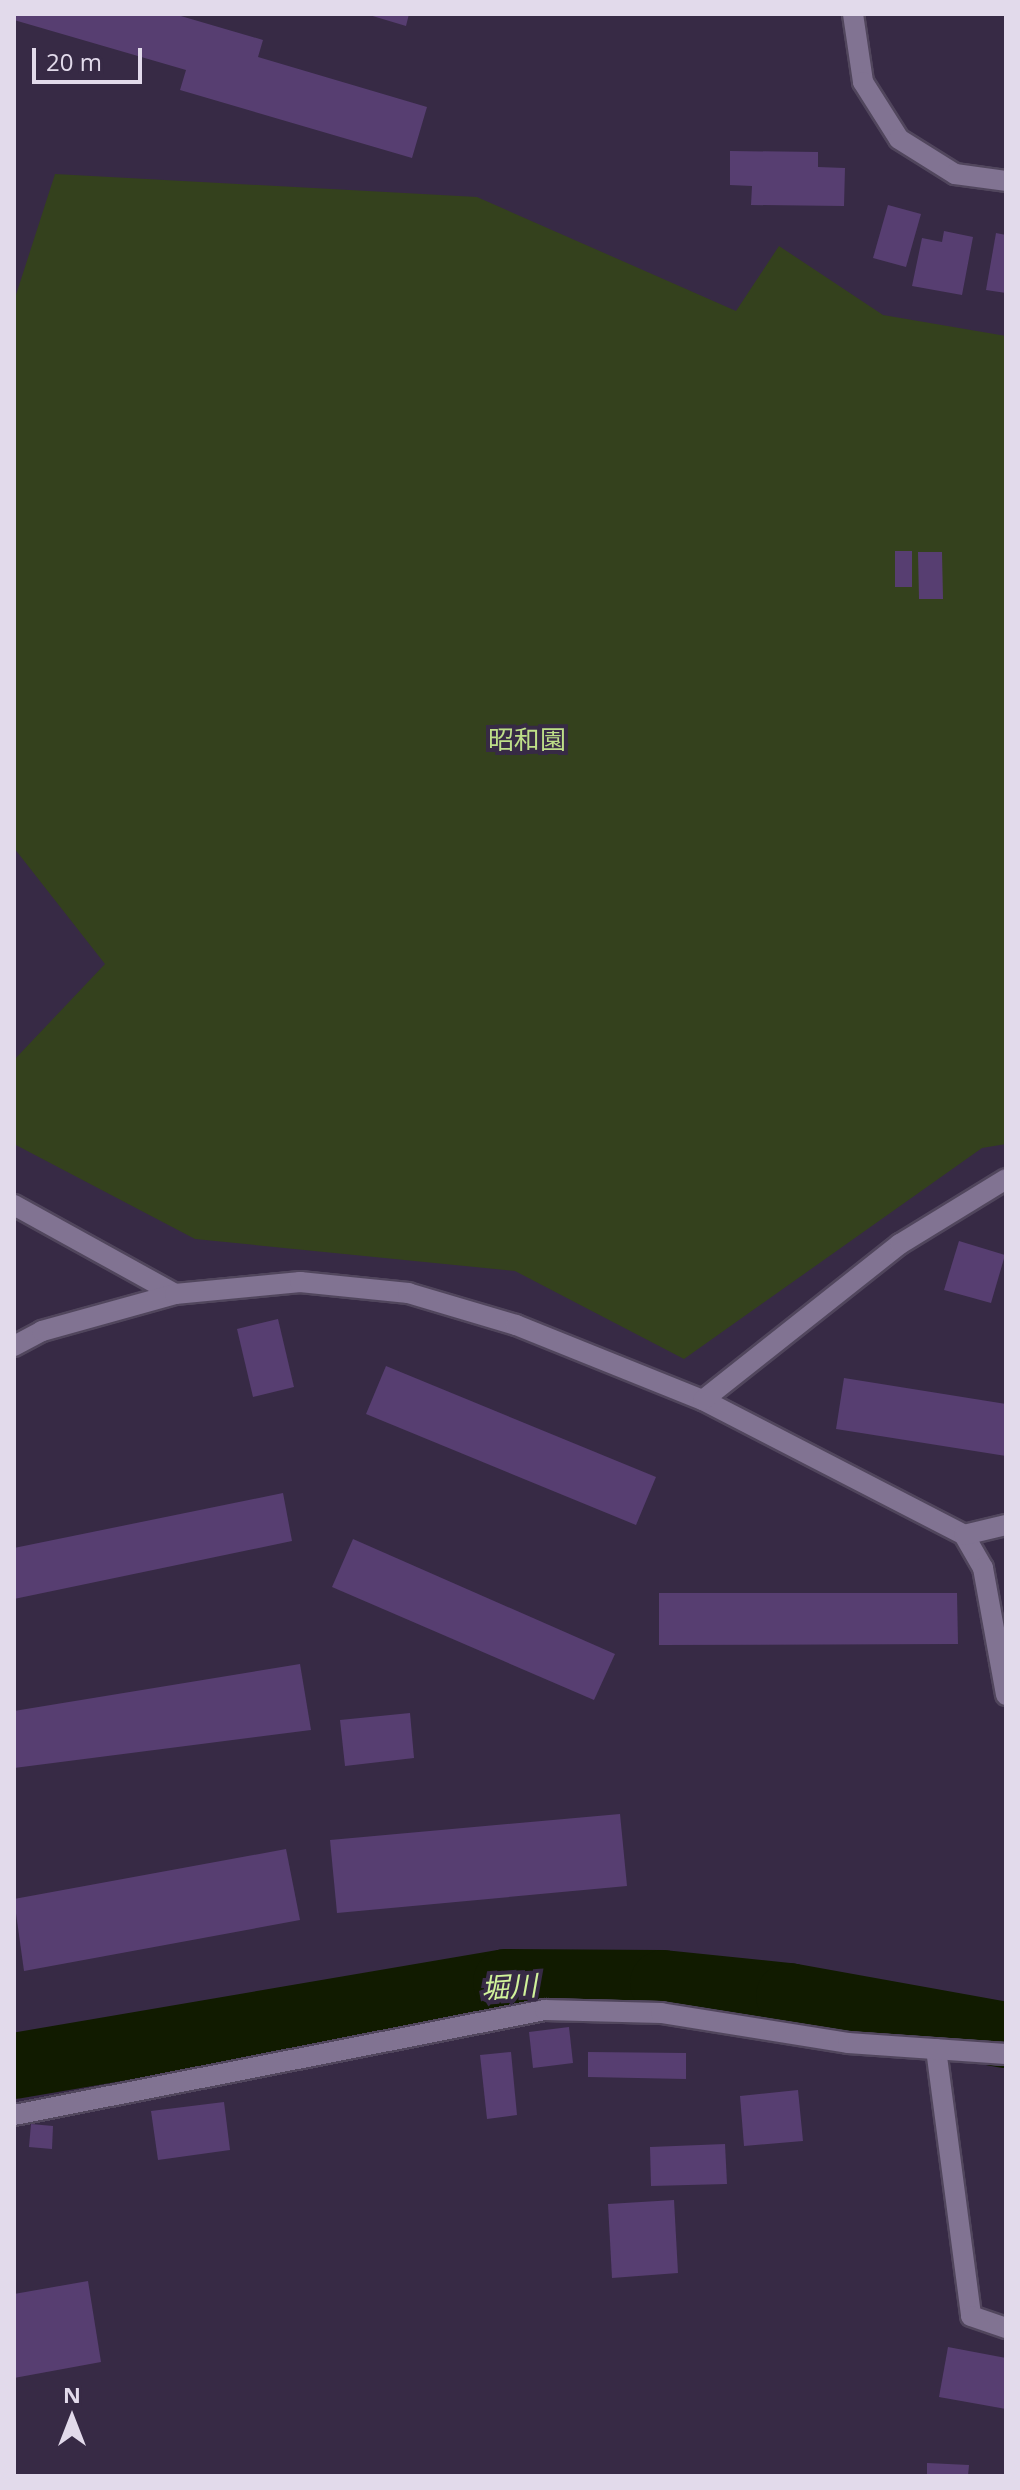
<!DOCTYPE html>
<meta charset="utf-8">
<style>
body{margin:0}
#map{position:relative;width:1020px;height:2490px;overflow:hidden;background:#372a45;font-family:"Open Sans","Noto Sans JP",sans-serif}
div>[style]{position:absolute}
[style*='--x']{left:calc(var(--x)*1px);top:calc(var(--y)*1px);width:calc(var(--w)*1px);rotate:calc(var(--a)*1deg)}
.green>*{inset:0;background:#34411d}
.river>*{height:66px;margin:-33px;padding:0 33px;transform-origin:33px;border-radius:33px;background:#111b00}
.building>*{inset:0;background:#573e71}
.roads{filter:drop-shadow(2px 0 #51465d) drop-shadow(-2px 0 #51465d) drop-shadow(0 2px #51465d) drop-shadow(0 -2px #51465d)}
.minor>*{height:20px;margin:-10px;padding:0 10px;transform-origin:10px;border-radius:10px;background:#817392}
span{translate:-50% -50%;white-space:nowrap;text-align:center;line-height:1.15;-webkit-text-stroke:8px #372a45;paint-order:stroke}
.park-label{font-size:26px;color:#bedf88}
.water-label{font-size:28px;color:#d1f39b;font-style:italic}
.frame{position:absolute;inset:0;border:16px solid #e2daeb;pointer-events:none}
.north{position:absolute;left:32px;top:2378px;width:80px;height:80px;-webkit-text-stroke:6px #372a45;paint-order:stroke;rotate:0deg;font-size:22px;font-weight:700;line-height:32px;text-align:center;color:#e2daeb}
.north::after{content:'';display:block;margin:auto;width:28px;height:36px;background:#e2daeb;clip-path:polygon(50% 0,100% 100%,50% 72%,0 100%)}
.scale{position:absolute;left:32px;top:48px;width:110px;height:36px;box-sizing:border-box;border:4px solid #e2daeb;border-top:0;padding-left:10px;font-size:24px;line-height:28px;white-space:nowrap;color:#e2daeb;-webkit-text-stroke:6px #372a45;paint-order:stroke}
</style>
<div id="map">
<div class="green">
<div style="clip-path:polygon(55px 174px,477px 197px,736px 311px,779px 246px,883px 315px,1006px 336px,1006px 1144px,982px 1148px,684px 1359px,515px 1271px,195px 1239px,14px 1144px,14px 1060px,105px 964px,14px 848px,14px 301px)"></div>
</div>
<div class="river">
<div style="--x:14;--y:2066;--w:499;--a:-9.7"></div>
<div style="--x:506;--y:1982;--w:157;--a:0.4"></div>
<div style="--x:663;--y:1983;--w:127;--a:5.9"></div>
<div style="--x:789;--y:1996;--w:220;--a:10.2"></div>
</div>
<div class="building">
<div style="clip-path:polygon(14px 14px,174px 14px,263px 40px,258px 57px,427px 107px,412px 158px,180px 90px,186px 70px,14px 20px)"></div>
<div style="clip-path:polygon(366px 14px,409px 14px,406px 26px)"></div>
<div style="clip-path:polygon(730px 151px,818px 152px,818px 167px,845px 168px,844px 206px,751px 205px,752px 186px,730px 185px)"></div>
<div style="clip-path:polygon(888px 205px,921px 214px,906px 267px,873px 258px)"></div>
<div style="clip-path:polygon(944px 231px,973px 237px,962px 295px,912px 286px,922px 238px,942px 242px)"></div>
<div style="clip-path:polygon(996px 233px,1006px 235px,1006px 293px,986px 290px)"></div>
<div style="clip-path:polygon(895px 551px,912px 551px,912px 587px,895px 587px)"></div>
<div style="clip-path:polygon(918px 552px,942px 552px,943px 599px,919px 599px)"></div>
<div style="clip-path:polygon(959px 1241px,1005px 1255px,991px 1303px,944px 1290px)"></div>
<div style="clip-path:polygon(278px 1319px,294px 1387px,253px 1397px,237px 1329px)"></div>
<div style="clip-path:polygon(386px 1366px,656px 1477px,636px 1525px,366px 1414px)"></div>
<div style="clip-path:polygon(844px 1378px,1006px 1404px,1006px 1456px,836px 1429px)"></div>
<div style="clip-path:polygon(283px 1493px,292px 1541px,14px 1599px,14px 1548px)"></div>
<div style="clip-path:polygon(353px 1539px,615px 1654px,594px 1700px,332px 1587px)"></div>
<div style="clip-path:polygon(659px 1593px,957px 1593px,958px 1644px,659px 1645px)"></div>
<div style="clip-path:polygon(300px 1664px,311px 1730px,14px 1768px,14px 1711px)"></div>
<div style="clip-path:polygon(410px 1713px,414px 1758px,345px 1766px,340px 1720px)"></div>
<div style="clip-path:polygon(620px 1814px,627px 1886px,337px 1913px,330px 1840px)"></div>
<div style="clip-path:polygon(286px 1849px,300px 1920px,24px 1971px,14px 1899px)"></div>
<div style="clip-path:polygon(569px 2027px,573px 2063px,533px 2068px,529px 2032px)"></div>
<div style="clip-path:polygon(511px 2052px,517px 2115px,487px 2119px,480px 2055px)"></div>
<div style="clip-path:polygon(588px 2052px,686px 2053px,686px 2079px,588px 2077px)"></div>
<div style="clip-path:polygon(798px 2090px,803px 2141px,744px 2146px,740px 2096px)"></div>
<div style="clip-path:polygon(224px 2102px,230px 2150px,158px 2160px,151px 2111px)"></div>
<div style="clip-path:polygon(31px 2124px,53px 2126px,52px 2149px,29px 2147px)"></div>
<div style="clip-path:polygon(725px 2144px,727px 2184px,651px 2186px,650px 2147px)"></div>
<div style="clip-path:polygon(674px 2200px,678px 2273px,612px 2278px,608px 2204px)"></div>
<div style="clip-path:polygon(88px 2281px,101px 2362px,14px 2378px,14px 2294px)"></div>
<div style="clip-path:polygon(948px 2347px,1006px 2358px,1006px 2409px,939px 2397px)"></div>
<div style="clip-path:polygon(927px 2463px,969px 2465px,968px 2476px,927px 2476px)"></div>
</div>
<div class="roads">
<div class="minor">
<div style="--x:853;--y:14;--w:69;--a:81.6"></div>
<div style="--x:863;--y:82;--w:67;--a:57.7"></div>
<div style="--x:899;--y:139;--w:66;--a:32"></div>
<div style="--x:955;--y:174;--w:51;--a:7.8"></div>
<div style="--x:14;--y:1205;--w:184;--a:28.9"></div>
<div style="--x:14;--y:1346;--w:32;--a:-28"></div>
<div style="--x:42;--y:1331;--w:138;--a:-15.5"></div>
<div style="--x:175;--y:1294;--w:126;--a:-5.5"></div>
<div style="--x:300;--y:1282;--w:109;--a:5.8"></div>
<div style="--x:408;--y:1293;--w:113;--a:16.5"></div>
<div style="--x:516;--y:1325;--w:201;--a:21.9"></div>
<div style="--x:703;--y:1400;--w:294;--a:27.3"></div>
<div style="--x:964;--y:1535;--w:38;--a:60"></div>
<div style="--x:983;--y:1568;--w:129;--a:79.7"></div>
<div style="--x:703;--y:1400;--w:251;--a:-38.4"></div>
<div style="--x:900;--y:1244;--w:124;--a:-31.5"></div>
<div style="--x:964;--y:1535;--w:43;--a:-13.4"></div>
<div style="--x:936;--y:2049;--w:269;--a:82.5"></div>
<div style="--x:971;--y:2316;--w:37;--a:19"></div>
<div style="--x:14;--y:2115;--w:541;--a:-11.19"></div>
<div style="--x:545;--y:2010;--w:116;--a:1.5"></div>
<div style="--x:661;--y:2013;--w:189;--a:9.1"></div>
<div style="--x:848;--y:2043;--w:158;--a:4"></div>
</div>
</div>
<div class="park-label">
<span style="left:527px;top:740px">昭和園</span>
</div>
<div class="water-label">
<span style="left:509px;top:1986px;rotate:-4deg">堀川</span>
</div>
<div class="frame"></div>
<div class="north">N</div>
<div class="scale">20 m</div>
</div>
